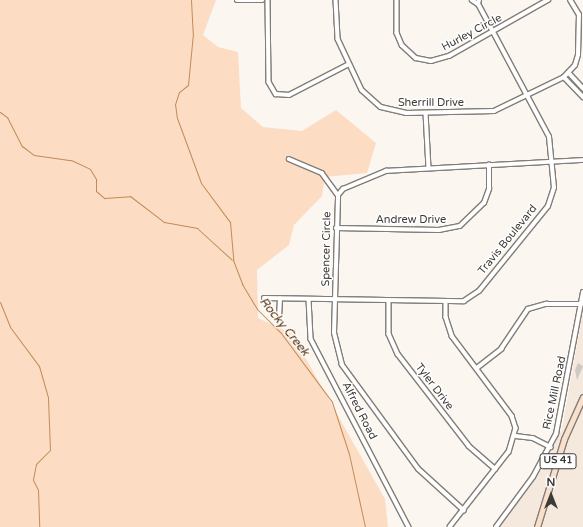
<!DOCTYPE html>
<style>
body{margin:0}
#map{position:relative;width:583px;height:527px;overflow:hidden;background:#fcf6f0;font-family:"Varela Round",sans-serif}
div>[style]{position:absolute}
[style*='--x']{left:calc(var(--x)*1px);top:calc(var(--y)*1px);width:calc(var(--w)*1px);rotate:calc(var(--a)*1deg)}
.built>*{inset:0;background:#f5e8dd}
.green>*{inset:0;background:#fcddc3}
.stream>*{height:1px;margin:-0.5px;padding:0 0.5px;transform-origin:0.5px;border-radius:0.5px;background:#c28b58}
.building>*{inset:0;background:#cfc9c4}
.roads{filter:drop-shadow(1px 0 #827d78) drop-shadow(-1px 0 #827d78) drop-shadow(0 1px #827d78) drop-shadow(0 -1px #827d78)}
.minor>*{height:3.5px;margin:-1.75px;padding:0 1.75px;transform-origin:1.75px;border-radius:1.75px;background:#fff}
.primary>*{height:5px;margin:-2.5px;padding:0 2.5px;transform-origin:2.5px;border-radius:2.5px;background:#f9e0ca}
span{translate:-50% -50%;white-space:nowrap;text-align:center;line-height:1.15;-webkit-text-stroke:3px #fff;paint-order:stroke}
.shield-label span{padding:1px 3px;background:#fff;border:1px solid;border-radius:3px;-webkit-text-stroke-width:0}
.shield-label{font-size:10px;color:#3d3b39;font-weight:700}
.street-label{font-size:11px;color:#3d3b39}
.water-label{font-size:12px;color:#512c02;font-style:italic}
.north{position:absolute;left:531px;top:475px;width:40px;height:40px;-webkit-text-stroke:3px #fff;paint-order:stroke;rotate:0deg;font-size:11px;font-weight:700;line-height:16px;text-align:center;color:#3d3b39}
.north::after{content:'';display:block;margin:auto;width:14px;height:18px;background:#3d3b39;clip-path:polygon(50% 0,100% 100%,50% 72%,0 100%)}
</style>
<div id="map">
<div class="built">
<div style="clip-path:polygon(583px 312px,583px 527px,498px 527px,544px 465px,562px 429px)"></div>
</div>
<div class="green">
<div style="clip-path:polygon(0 0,216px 0,203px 35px,218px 47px,238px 52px,241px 108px,263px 127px,302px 131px,336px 110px,376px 143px,367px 173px,325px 177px,322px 196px,294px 225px,289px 245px,257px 270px,258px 318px,292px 334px,385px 499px,388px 527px,0 527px)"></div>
</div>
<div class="stream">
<div style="--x:191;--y:0;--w:33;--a:87"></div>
<div style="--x:193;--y:33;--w:52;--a:95.5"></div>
<div style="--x:188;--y:85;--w:11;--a:142"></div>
<div style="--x:179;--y:92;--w:13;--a:108"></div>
<div style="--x:175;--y:104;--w:14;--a:82"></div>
<div style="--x:177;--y:118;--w:69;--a:69.7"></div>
<div style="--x:201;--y:183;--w:49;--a:53.4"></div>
<div style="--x:230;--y:222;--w:38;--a:85"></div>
<div style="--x:233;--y:260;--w:26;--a:69"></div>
<div style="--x:242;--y:284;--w:29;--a:59"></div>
<div style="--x:257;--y:309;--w:34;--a:45"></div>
<div style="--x:281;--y:333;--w:86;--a:53.5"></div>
<div style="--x:332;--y:402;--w:55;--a:71.9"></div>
<div style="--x:349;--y:454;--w:75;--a:77.6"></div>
<div style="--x:0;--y:112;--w:9;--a:36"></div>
<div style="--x:7;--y:117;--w:33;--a:63"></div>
<div style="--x:22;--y:146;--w:15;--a:37"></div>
<div style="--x:34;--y:155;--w:37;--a:8"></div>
<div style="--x:71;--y:160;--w:21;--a:25"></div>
<div style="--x:90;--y:169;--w:12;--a:59"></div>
<div style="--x:96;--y:179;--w:12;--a:90"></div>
<div style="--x:96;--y:191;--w:11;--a:41"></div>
<div style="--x:104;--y:198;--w:26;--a:-4"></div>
<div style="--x:130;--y:196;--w:43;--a:37.4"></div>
<div style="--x:164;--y:222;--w:34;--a:10"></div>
<div style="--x:197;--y:228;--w:47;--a:42.4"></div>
<div style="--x:0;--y:302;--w:27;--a:68"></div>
<div style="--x:10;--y:327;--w:49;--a:53.4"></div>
<div style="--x:39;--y:366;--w:33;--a:74"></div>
<div style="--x:48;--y:398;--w:52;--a:87.8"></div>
<div style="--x:50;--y:450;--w:20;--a:135"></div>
<div style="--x:36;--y:464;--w:16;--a:101"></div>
<div style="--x:33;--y:480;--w:11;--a:63"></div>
<div style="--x:38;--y:490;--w:37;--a:88"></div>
</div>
<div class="building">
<div style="clip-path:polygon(578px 363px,583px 366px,577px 380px,575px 370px)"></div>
</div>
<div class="roads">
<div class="minor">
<div style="--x:237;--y:0;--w:25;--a:0"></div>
<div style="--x:268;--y:0;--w:82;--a:89.3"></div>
<div style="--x:269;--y:82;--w:14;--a:60"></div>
<div style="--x:276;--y:94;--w:13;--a:4"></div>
<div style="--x:289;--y:95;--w:65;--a:-27.3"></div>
<div style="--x:336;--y:0;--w:39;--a:87"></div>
<div style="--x:338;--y:39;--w:56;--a:64.8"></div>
<div style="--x:362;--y:90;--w:25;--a:42"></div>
<div style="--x:381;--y:107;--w:26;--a:13"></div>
<div style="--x:406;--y:113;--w:88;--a:-1.3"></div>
<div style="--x:494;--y:111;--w:78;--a:-25.9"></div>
<div style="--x:564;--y:77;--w:16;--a:-47"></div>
<div style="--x:575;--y:65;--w:10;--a:-73"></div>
<div style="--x:578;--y:55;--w:40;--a:-88.6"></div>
<div style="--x:579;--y:15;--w:17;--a:-121"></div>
<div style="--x:397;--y:0;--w:33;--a:90"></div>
<div style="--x:397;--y:33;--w:13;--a:67"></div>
<div style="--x:402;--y:45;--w:19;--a:43"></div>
<div style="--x:416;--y:58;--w:15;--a:11"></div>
<div style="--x:431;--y:61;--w:19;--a:-16"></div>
<div style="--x:449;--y:56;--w:114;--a:-29.5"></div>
<div style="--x:472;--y:0;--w:7;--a:34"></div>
<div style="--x:569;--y:73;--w:21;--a:47"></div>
<div style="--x:564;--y:77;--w:28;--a:46"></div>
<div style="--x:426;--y:113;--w:55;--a:86.9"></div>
<div style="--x:289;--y:159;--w:36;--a:23"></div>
<div style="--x:322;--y:173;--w:27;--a:54"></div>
<div style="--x:336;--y:228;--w:103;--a:1.1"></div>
<div style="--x:439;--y:230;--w:21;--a:-11"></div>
<div style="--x:460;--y:226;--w:33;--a:-44"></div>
<div style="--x:484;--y:203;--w:15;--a:-70"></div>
<div style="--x:489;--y:189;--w:24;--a:-90"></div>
<div style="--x:264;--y:298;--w:200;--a:0.9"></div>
<div style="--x:464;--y:301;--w:18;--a:-34"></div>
<div style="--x:479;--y:291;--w:109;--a:-50.9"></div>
<div style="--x:548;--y:206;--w:19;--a:-72"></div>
<div style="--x:554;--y:188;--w:51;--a:-95.6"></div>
<div style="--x:549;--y:137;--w:151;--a:-118.1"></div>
<div style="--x:478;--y:4;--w:4;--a:-76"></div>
<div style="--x:309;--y:299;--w:40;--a:87.1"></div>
<div style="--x:311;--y:339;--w:212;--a:62.5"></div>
<div style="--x:389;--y:301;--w:33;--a:90"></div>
<div style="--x:389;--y:334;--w:22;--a:66"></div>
<div style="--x:398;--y:354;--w:116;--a:52.3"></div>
<div style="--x:469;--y:446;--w:35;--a:41"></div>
<div style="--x:446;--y:302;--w:15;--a:90"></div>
<div style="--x:446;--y:317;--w:20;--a:72"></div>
<div style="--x:452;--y:336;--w:100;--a:53.1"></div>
<div style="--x:512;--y:416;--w:13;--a:72"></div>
<div style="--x:516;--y:428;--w:25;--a:106"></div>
<div style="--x:509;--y:452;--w:95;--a:128.2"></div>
<div style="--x:279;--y:318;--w:19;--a:-87"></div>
<div style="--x:477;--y:368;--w:31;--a:-38"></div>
<div style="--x:501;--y:349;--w:48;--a:-56"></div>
<div style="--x:528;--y:309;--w:19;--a:-16"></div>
<div style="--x:546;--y:304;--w:35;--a:0"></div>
<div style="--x:516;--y:436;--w:17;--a:7"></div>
<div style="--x:533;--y:438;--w:20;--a:27"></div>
<div style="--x:464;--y:511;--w:62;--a:-137.6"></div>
<div style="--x:418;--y:469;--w:129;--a:-126.2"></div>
<div style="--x:342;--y:365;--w:33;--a:-104"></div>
<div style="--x:334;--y:333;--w:138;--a:-88.3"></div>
<div style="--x:338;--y:195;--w:8;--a:-50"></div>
<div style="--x:343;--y:189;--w:47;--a:-22.7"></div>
<div style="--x:386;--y:171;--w:197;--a:-3.2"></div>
<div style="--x:496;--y:527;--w:62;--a:-53.5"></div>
<div style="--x:533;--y:477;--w:49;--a:-61.9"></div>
<div style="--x:556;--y:434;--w:144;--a:-79.2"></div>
</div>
<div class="primary">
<div style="--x:537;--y:527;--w:92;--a:-72.9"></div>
<div style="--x:564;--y:439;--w:46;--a:-65.7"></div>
</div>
</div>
<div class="shield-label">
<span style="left:558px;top:461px">US 41</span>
</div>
<div class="street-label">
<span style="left:472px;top:33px;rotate:-28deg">Hurley Circle</span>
<span style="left:431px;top:103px">Sherrill Drive</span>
<span style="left:411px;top:220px">Andrew Drive</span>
<span style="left:508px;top:240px;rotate:-51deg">Travis Boulevard</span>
<span style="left:327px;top:249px;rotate:-89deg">Spencer Circle</span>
<span style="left:434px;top:387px;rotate:53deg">Tyler Drive</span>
<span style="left:555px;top:393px;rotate:-78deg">Rice Mill Road</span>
<span style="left:359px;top:411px;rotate:63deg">Alfred Road</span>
</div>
<div class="water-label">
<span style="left:284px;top:327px;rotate:51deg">Rocky Creek</span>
</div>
<div class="north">N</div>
</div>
